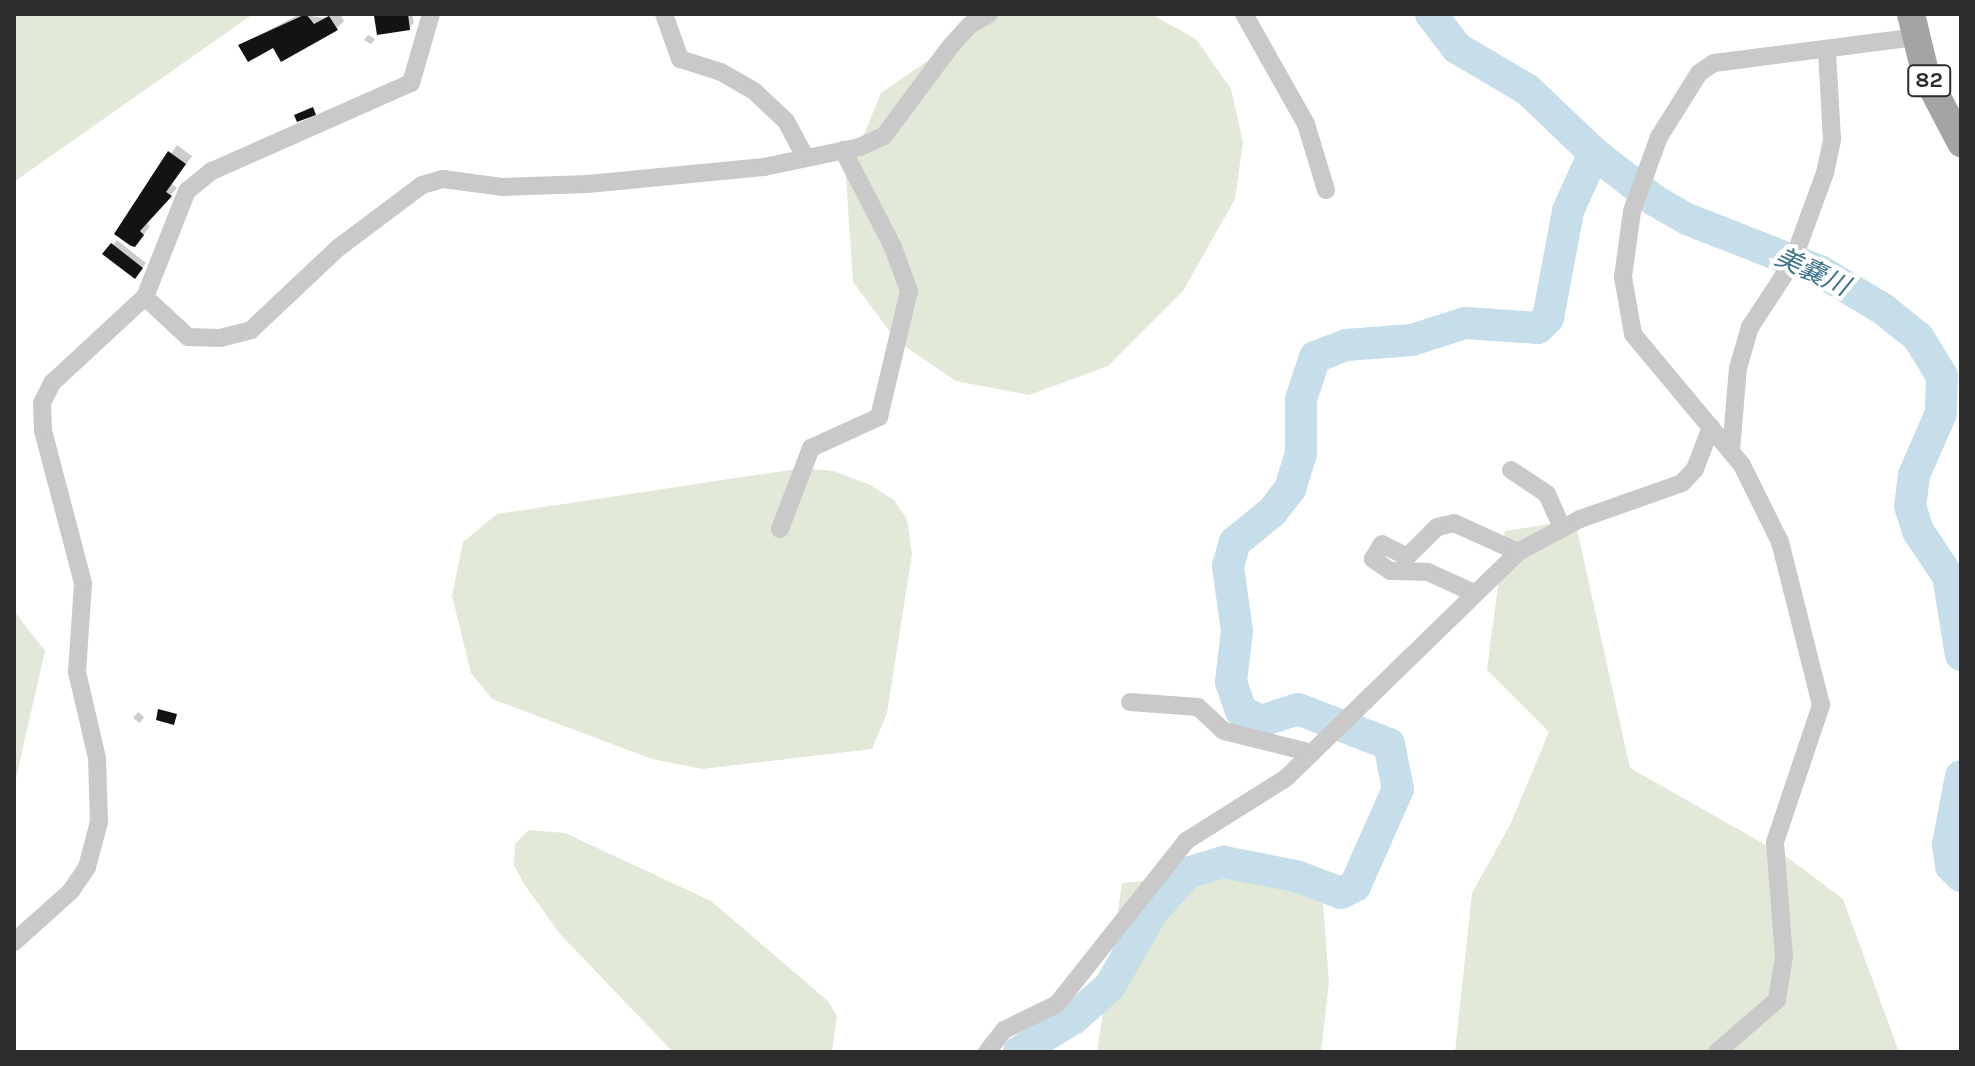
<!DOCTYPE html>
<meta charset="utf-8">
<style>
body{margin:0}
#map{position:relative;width:1975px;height:1066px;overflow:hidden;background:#fff;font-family:Karla,"Noto Sans JP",sans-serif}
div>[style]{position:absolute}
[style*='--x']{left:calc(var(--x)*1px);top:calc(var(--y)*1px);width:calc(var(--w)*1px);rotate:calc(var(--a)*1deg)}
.green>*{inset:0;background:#e3e9d9}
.shadow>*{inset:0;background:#0003}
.river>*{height:32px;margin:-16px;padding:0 16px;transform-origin:16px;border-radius:16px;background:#c5dee9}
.building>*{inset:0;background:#131313}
.street>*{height:18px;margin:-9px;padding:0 9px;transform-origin:9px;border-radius:9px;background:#c9c9c9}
.primary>*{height:28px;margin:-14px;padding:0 14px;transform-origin:14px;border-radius:14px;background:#a4a4a4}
span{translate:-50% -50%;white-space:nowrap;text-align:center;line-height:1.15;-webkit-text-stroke:8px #fff;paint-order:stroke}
.shield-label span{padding:2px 6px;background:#fff;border:2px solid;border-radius:6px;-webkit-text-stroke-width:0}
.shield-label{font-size:22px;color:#2c2c2c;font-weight:700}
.water-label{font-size:26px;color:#3c738b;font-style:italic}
.frame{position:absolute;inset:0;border:16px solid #2c2c2c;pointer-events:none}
</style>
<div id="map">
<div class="green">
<div style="clip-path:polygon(14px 14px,253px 14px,14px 182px)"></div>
<div style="clip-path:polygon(995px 14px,1151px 14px,1196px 39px,1231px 89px,1243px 142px,1235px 199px,1183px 291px,1108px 366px,1029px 395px,956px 381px,897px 341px,853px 282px,846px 178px,881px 93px)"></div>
<div style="clip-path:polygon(803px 468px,834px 471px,870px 485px,894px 500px,907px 519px,912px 554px,887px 713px,872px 749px,702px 769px,652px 759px,492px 699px,471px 673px,452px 596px,463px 542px,497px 514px)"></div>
<div style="clip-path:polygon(1575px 520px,1630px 768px,1787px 857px,1843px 899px,1899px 1052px,1455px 1052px,1472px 893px,1510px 825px,1549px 732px,1487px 670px,1505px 531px)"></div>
<div style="clip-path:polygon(14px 611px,45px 651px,14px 787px)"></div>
<div style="clip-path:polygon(529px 830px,565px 833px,711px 901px,828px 1001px,837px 1016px,832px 1052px,673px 1052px,560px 934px,524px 884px,514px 865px,515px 844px)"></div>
<div style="clip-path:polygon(1241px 873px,1322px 889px,1329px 982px,1321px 1052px,1097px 1052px,1122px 883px)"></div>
</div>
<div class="shadow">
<div style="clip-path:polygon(300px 14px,322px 18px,340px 14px,344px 21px,336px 29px,273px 45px,240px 45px)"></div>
<div style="clip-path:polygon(379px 14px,412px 14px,414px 23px,409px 28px,376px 17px)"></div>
<div style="clip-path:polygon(368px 35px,375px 39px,371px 44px,364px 40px)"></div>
<div style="clip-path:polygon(177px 145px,192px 156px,172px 184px,177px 188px,146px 223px,150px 226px,142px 237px,117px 233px)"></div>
<div style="clip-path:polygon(117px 240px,146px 263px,139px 272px,105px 254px)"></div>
<div style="clip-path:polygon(138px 712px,144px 717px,140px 723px,133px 718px)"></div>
</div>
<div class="river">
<div style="--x:1431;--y:14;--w:43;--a:52.6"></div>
<div style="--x:1457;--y:48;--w:82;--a:30.6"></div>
<div style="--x:1528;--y:90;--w:91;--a:43.7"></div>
<div style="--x:1594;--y:153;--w:76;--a:38.1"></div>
<div style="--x:1654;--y:200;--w:38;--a:30"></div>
<div style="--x:1687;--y:219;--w:143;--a:21.4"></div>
<div style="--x:1820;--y:271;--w:74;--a:31.1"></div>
<div style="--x:1883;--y:309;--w:45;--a:38.7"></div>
<div style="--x:1918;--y:337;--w:46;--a:58.4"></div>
<div style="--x:1942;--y:376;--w:37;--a:92"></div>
<div style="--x:1941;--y:413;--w:68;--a:113.5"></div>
<div style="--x:1914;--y:475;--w:31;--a:97"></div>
<div style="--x:1910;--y:506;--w:26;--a:72"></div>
<div style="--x:1918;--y:531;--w:54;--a:56.3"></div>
<div style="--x:1948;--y:576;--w:80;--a:80.7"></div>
<div style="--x:1961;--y:776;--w:70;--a:100.7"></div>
<div style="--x:1948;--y:845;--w:21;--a:82"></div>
<div style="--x:1951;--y:866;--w:14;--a:45"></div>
<div style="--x:1019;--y:1052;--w:65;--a:-31.7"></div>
<div style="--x:1074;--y:1018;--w:48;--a:-41.6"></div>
<div style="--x:1110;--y:986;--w:86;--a:-60.2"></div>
<div style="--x:1153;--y:911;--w:51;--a:-48.2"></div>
<div style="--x:1187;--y:873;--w:39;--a:-17"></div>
<div style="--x:1224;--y:862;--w:73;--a:11"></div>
<div style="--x:1296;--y:876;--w:48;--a:20.7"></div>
<div style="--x:1341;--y:893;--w:16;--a:-27"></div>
<div style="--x:1355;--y:886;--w:106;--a:-66.1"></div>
<div style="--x:1398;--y:789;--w:46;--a:-101.3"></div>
<div style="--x:1389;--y:744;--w:97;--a:-159"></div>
<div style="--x:1298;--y:709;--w:40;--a:162"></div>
<div style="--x:1260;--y:721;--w:21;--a:-152"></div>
<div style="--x:1241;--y:711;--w:31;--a:-109"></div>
<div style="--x:1231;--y:682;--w:51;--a:-83.3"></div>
<div style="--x:1237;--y:631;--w:66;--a:-97.9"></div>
<div style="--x:1228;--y:566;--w:25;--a:-74"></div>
<div style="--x:1235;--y:542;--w:48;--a:-39"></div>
<div style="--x:1272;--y:512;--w:29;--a:-52"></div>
<div style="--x:1290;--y:489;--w:37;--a:-73"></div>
<div style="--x:1301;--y:454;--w:55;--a:-90"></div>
<div style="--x:1301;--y:399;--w:44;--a:-71.6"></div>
<div style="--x:1315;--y:357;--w:33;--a:-21"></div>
<div style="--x:1346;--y:345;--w:66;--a:-4.3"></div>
<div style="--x:1412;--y:340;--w:56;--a:-17.8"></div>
<div style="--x:1465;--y:323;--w:73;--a:3.9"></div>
<div style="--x:1538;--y:328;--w:14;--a:-45"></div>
<div style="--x:1548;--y:318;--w:109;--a:-79.4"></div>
<div style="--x:1568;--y:211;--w:64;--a:-65.9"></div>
</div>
<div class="building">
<div style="clip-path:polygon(306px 14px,314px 24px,329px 16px,338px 30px,281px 62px,273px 48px,248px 62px,238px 45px)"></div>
<div style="clip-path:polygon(408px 14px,410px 30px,377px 35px,374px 16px)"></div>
<div style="clip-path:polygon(313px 107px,316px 115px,297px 122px,294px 115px)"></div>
<div style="clip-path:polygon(168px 151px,186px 164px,166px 192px,172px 196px,140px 231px,144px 235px,135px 247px,131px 246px,114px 234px)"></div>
<div style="clip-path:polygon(111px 243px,143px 268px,135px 279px,102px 254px)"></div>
<div style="clip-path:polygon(158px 709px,177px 714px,174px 725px,156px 720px)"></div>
</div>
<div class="street">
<div style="--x:664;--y:14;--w:48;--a:70.4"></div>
<div style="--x:680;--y:59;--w:43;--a:17.6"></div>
<div style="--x:721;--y:72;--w:39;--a:30"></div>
<div style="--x:755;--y:92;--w:42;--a:43.1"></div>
<div style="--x:786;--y:121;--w:38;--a:62"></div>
<div style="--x:1244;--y:14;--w:126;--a:60.6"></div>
<div style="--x:1306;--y:124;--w:69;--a:73.1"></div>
<div style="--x:145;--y:297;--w:59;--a:42.9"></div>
<div style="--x:188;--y:337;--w:32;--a:2"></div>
<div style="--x:220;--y:338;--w:32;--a:-14"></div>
<div style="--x:251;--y:330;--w:120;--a:-43.3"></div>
<div style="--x:338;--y:248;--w:105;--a:-36.9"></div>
<div style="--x:422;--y:185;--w:22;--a:-16"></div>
<div style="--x:443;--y:179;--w:61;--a:7.6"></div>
<div style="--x:503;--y:187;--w:85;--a:-2"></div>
<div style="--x:588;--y:184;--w:177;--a:-5.5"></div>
<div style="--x:764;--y:167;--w:98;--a:-11.8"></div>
<div style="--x:860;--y:147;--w:26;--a:-25"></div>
<div style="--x:884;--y:136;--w:109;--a:-53.5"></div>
<div style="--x:949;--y:48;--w:31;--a:-48"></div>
<div style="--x:970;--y:25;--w:22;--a:-30"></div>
<div style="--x:1731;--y:451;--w:83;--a:-85.2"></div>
<div style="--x:1738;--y:368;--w:43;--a:-73.7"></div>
<div style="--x:1750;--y:327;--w:77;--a:-56.7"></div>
<div style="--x:1792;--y:263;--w:96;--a:-69.9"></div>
<div style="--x:1825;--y:173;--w:35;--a:-78"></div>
<div style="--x:1832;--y:139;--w:87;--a:-93.3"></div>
<div style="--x:1511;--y:470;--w:43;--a:33.7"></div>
<div style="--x:1547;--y:494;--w:36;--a:66"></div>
<div style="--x:780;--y:529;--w:87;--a:-69.1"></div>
<div style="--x:811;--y:448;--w:75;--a:-24.5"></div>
<div style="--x:879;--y:417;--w:130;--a:-76.6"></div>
<div style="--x:909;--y:291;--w:47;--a:-110"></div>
<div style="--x:893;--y:247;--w:109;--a:-117.3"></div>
<div style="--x:1474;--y:593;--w:51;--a:-155.5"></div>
<div style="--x:1428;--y:572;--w:38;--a:-178"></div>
<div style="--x:1390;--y:571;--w:21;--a:-145"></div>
<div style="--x:1373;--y:559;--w:17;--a:-59"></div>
<div style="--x:1382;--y:544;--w:28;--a:27"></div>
<div style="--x:1407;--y:557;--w:42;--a:-45"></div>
<div style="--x:1437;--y:527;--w:17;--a:-13"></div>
<div style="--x:1454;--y:523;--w:70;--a:24.4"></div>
<div style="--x:1130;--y:702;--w:68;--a:4.2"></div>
<div style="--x:1198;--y:707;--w:35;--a:43"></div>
<div style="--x:1224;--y:731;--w:91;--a:14"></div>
<div style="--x:14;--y:942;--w:76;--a:-41.8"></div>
<div style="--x:71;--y:891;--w:29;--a:-56"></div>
<div style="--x:87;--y:867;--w:47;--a:-75.1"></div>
<div style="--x:99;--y:822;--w:64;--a:-91.8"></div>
<div style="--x:97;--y:758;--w:88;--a:-103.1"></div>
<div style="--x:77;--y:672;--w:89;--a:-86.1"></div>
<div style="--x:83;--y:583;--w:157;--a:-104.7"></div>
<div style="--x:43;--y:431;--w:28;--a:-92"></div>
<div style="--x:42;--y:403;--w:22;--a:-63"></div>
<div style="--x:52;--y:383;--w:127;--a:-42.8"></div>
<div style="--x:145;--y:297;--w:114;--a:-68.4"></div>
<div style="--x:187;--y:191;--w:32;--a:-39"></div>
<div style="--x:212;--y:171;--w:218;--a:-23.9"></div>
<div style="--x:411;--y:83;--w:72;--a:-73.8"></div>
<div style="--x:987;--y:1052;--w:28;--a:-52"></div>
<div style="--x:1004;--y:1030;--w:59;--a:-26.1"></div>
<div style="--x:1057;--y:1004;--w:208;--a:-51.6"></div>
<div style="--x:1186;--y:841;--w:118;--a:-32.2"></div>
<div style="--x:1286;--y:778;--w:324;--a:-44.2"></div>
<div style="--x:1518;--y:552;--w:70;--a:-28"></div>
<div style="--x:1580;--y:519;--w:108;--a:-19.4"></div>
<div style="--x:1682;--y:483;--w:19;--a:-47"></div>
<div style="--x:1695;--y:469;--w:45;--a:-69.1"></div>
<div style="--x:1717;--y:1052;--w:79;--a:-40.9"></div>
<div style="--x:1777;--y:1000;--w:44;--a:-80.8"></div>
<div style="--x:1784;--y:957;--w:115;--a:-94.5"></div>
<div style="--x:1775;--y:842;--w:145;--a:-71.4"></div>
<div style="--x:1821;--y:705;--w:168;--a:-104.1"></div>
<div style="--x:1780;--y:542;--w:86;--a:-116.3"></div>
<div style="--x:1742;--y:465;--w:170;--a:-129.8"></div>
<div style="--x:1633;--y:334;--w:58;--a:-100"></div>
<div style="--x:1623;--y:277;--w:67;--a:-82.2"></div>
<div style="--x:1632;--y:211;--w:79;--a:-70"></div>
<div style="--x:1659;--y:137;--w:75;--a:-58"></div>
<div style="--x:1699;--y:73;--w:18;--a:-34"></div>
<div style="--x:1714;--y:63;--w:204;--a:-7.3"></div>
</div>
<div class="primary">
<div style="--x:1911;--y:14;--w:64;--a:76.4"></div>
<div style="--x:1926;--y:76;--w:76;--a:62.4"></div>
</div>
<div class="shield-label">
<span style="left:1929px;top:81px">82</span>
</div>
<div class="water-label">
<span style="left:1812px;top:272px;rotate:25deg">美嚢川</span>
</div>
<div class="frame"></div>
</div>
